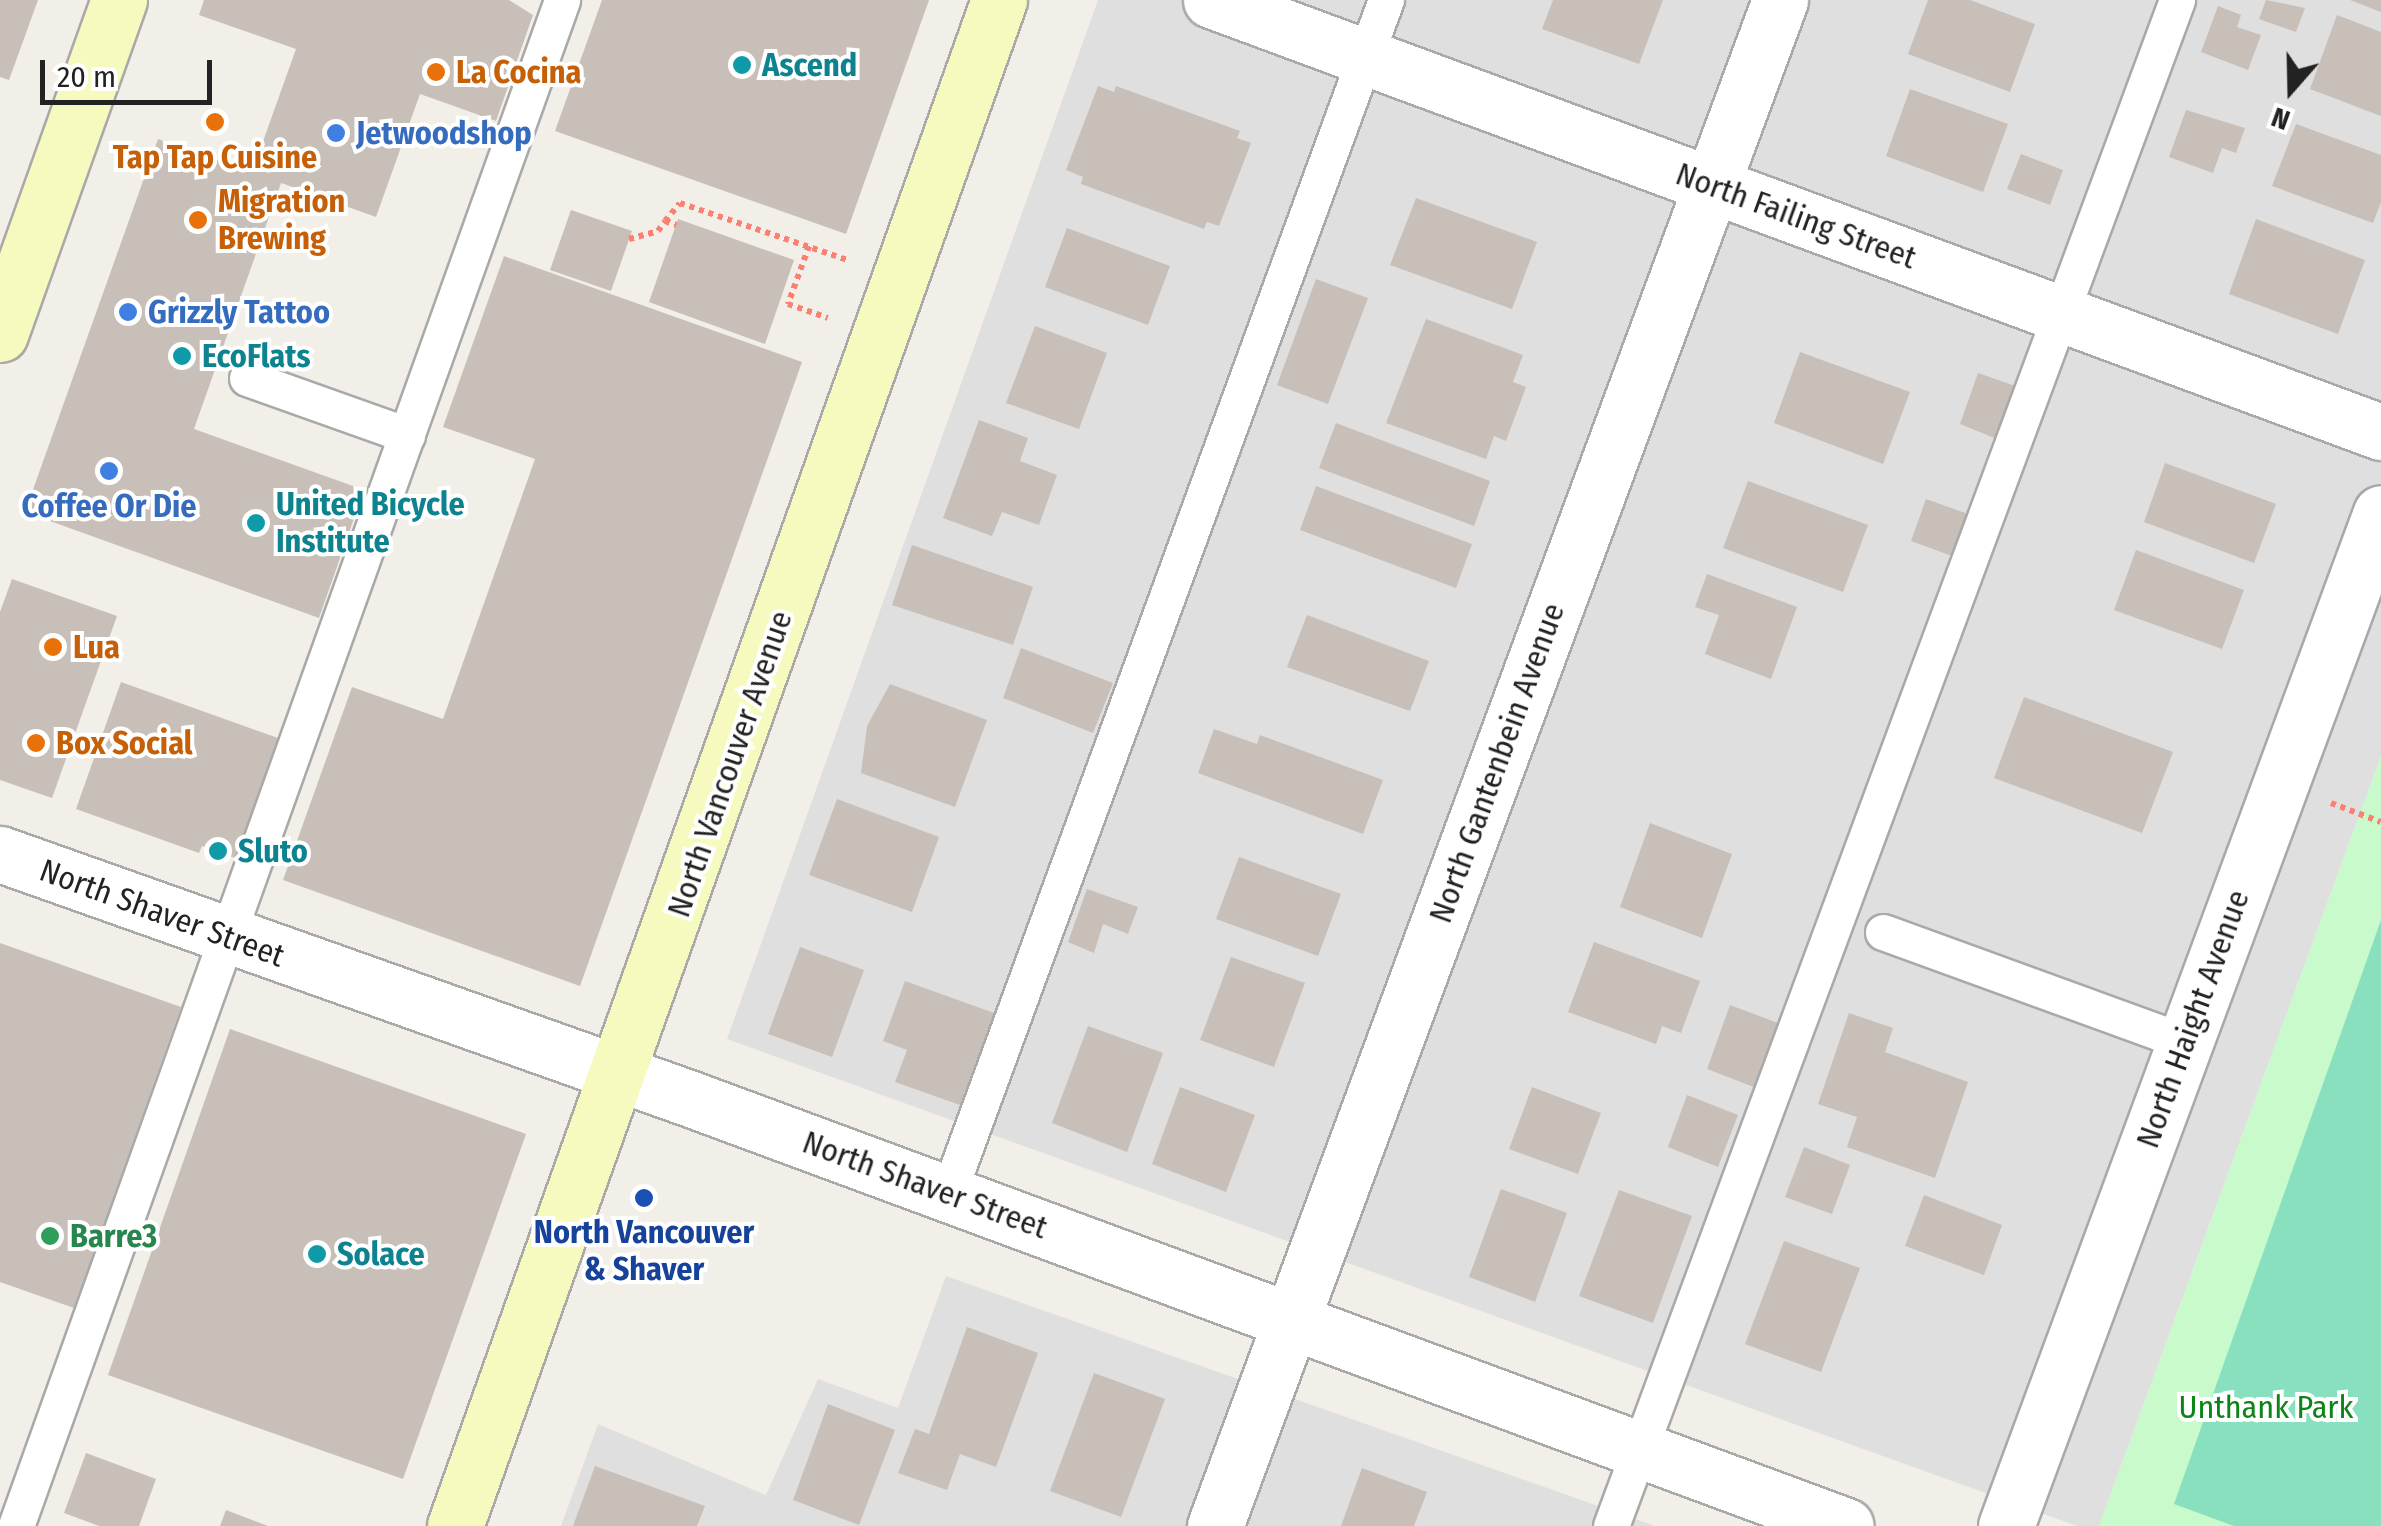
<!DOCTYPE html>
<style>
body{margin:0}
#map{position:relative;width:2381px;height:1526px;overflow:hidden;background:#f2efe9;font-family:"Fira Sans Condensed",sans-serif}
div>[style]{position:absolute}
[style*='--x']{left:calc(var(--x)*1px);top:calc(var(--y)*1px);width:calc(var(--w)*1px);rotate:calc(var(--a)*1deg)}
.residential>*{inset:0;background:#e0dfdf}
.park>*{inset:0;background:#c8facc}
.pitch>*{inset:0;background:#88e0be}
.building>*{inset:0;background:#c7bfb8}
.path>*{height:6px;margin-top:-3px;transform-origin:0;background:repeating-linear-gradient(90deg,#fa8072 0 5px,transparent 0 10px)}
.roads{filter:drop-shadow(2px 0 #a9a9a9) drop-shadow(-2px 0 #a9a9a9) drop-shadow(0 2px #a9a9a9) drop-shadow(0 -2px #a9a9a9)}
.lane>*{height:35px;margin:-17.5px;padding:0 17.5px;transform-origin:17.5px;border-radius:17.5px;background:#fff}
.street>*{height:55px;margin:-27.5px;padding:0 27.5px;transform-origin:27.5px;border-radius:27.5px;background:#fff}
.secondary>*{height:55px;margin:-27.5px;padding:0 27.5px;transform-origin:27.5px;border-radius:27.5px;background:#f7fabf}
.dots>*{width:28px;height:28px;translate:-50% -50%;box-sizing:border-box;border:5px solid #fff;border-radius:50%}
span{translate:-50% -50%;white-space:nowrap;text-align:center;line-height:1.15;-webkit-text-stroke:8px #fff;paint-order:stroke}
.culture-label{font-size:32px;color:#0d838f;font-weight:700}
.left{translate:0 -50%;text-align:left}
.food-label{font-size:32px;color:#c56008;font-weight:700}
.shop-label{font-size:32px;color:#366cbe;font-weight:700}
.street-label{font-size:32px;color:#222}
.transit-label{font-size:32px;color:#164399;font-weight:700}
.leisure-label{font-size:32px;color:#27864d;font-weight:700}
.park-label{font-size:32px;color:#0c8416}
.north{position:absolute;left:2241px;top:40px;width:100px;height:100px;-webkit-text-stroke:8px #fff;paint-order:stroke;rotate:200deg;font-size:28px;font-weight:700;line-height:40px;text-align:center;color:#222}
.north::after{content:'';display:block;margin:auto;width:35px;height:45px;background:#222;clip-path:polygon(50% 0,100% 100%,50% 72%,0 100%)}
.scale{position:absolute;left:40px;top:60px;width:172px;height:45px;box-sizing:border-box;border:5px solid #222;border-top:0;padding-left:12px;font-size:30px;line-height:35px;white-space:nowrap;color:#222;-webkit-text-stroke:8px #fff;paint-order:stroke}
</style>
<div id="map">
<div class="residential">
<div style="clip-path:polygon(1098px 0,2381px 0,2381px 756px,2099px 1526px,2077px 1526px,727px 1039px)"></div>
<div style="clip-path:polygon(946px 1276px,1655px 1526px,561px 1526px,598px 1424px,766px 1495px,818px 1379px,898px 1408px)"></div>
</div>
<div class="park">
<div style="clip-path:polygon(2381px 756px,2381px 1526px,2099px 1526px)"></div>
</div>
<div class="pitch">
<div style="clip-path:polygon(2381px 920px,2381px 1526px,2234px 1526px,2174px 1504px)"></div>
</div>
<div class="building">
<div style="clip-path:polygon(0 0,38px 0,9px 80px,0 77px)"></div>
<div style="clip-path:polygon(204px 0,509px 0,533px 15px,496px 121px,420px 94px,376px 217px,281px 183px,194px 429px,364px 490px,319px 618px,25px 512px,158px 139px,252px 172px,296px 49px,199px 15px)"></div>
<div style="clip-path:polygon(602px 0,929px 0,846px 234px,555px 131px)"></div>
<div style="clip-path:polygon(1553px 0,1663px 0,1639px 64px,1542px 29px)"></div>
<div style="clip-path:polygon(1928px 0,1970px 0,2035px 24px,2010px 92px,1908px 54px)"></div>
<div style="clip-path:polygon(2266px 0,2305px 8px,2296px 32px,2259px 19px)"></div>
<div style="clip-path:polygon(2350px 0,2381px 0,2381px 12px)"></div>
<div style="clip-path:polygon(2218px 6px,2241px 15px,2237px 27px,2261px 35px,2248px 70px,2201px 52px)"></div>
<div style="clip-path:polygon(2337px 15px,2381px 32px,2381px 116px,2310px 89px)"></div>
<div style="clip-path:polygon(1098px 86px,1114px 92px,1116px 86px,1240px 131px,1237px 138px,1251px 143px,1219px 226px,1207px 222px,1204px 229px,1081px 184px,1083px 177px,1066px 170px)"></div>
<div style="clip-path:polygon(1910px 89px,2008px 124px,1983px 192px,1886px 156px)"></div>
<div style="clip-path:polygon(2186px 110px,2245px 128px,2236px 153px,2222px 148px,2213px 173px,2169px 157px)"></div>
<div style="clip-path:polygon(2296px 124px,2381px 155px,2381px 202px,2373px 223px,2272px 186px)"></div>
<div style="clip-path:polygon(2021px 154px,2063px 170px,2050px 205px,2007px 189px)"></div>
<div style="clip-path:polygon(1416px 198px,1537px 242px,1512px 309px,1390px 265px)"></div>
<div style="clip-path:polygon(571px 210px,632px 231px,611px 291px,550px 270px)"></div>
<div style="clip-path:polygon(678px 219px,794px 260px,765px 344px,649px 302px)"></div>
<div style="clip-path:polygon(2256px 219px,2365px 260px,2338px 334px,2229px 294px)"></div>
<div style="clip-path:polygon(1067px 228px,1170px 266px,1148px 325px,1045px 287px)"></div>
<div style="clip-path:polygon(504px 256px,802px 362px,580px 986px,283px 880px,352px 687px,443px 719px,535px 459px,443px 427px)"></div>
<div style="clip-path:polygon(1316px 279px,1368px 298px,1328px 404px,1277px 385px)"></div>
<div style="clip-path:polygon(1426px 319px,1523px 355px,1513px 382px,1526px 387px,1506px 441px,1494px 436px,1486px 459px,1386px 423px)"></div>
<div style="clip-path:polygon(1035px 326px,1107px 353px,1079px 429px,1006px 403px)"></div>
<div style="clip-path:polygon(1800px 352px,1910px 392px,1883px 464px,1774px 423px)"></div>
<div style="clip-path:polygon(1978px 373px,2021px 388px,2002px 441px,1960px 424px)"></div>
<div style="clip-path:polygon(979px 420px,1028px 438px,1020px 461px,1057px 475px,1039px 525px,1002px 512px,992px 536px,943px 518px)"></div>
<div style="clip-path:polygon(1336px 423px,1490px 481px,1474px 526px,1319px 468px)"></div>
<div style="clip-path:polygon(2165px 463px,2276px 504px,2254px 563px,2144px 522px)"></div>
<div style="clip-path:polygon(1748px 481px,1868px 525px,1843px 592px,1723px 548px)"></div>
<div style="clip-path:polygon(1316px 486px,1472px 544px,1456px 588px,1300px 530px)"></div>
<div style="clip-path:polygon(1926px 499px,1968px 514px,1952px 556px,1911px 541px)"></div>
<div style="clip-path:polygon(912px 545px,1033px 587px,1013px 645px,892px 605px)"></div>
<div style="clip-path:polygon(2136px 550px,2244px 590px,2222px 649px,2114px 610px)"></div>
<div style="clip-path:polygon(1707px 574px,1797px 607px,1771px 679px,1705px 654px,1719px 615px,1695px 607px)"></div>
<div style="clip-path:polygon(12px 579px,117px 616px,52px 798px,0 780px,0 612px)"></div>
<div style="clip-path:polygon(1307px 615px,1429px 661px,1410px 711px,1287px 667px)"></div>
<div style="clip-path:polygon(1021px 648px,1113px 683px,1093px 733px,1003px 698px)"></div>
<div style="clip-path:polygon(121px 682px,278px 738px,235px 858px,202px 846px,199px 853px,76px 809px)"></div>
<div style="clip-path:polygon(890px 684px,987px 720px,955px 807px,861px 773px,867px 726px)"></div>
<div style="clip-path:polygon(2024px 697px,2173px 752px,2142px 833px,1994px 778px)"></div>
<div style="clip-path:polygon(1214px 729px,1257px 744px,1260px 735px,1383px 780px,1363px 834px,1198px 773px)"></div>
<div style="clip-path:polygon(837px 799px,939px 837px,912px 912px,809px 875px)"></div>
<div style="clip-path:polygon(1650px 823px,1732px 854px,1702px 938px,1620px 907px)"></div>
<div style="clip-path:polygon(1239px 857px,1341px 894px,1318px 956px,1216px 919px)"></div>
<div style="clip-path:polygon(1087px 889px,1138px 907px,1128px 934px,1103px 924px,1094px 953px,1068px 942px)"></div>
<div style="clip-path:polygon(1594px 942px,1700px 981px,1681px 1033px,1662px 1026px,1656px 1044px,1568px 1012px)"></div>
<div style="clip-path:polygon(0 943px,181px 1007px,74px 1308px,0 1282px)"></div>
<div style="clip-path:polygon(800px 947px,864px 970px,832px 1057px,768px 1034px)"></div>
<div style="clip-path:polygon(1231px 957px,1305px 983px,1274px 1067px,1200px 1040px)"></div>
<div style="clip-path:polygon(905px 981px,994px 1013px,960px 1105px,895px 1082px,907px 1050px,883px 1041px)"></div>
<div style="clip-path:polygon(1730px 1005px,1783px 1025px,1759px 1089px,1707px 1069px)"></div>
<div style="clip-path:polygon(1849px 1013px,1893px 1028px,1885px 1052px,1968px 1082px,1935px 1178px,1847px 1147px,1857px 1117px,1818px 1104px)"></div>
<div style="clip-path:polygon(1088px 1026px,1163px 1053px,1127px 1152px,1052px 1123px)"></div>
<div style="clip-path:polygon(230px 1029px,526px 1134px,403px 1479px,108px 1375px)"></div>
<div style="clip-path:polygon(1180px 1087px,1255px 1115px,1226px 1192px,1152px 1164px)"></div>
<div style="clip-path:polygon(1532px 1087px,1601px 1113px,1578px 1174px,1509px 1149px)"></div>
<div style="clip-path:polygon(1687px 1095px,1738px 1115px,1718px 1167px,1668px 1147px)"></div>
<div style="clip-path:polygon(1804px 1147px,1850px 1165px,1832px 1214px,1785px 1197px)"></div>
<div style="clip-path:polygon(1501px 1189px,1567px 1213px,1535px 1302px,1469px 1277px)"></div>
<div style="clip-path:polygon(1619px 1190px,1692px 1216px,1653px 1323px,1579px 1296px)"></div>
<div style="clip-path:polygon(1924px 1195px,2002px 1225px,1984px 1275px,1905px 1246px)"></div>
<div style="clip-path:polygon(1784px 1241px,1860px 1268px,1821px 1372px,1745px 1344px)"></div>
<div style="clip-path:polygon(967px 1327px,1038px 1353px,996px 1467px,960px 1454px,947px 1490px,898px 1473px,915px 1429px,929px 1434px)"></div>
<div style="clip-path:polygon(1094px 1373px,1165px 1399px,1121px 1517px,1050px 1491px)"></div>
<div style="clip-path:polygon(828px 1404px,895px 1430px,859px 1525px,793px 1500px)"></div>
<div style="clip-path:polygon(86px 1453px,156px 1479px,139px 1526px,99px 1526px,64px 1513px)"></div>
<div style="clip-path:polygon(595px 1466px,705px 1506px,697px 1526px,573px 1526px)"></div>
<div style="clip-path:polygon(1362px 1468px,1427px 1492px,1414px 1526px,1341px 1526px)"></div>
<div style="clip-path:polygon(226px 1510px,268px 1526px,220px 1526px)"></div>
</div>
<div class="path">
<div style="--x:665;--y:221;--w:23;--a:-50"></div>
<div style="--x:680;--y:203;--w:176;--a:18.8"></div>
<div style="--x:629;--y:239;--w:30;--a:-15"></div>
<div style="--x:658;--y:231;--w:12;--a:-55"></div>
<div style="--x:665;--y:221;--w:12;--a:20"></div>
<div style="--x:809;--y:246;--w:62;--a:109.9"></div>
<div style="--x:788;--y:304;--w:42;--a:19.3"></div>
<div style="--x:2331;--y:803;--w:53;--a:20.8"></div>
</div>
<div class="roads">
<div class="lane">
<div style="--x:247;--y:378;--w:170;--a:19.6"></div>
<div style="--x:1883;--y:932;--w:321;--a:20"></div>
<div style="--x:948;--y:1194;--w:1272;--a:-69.86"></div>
<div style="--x:16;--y:1526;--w:1621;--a:-70.31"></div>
<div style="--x:1611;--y:1526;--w:1628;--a:-69.65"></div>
</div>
<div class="street">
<div style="--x:1211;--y:0;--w:1247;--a:20.27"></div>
<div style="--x:0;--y:854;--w:733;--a:19.52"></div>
<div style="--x:691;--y:1099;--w:1231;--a:20.29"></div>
<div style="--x:1215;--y:1526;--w:1627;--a:-69.68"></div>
<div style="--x:2006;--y:1526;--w:1080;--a:-69.69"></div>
</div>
<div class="secondary">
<div style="--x:0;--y:334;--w:355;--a:-70.4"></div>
<div style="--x:455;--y:1526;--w:1620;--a:-70.38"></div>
</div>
</div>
<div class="dots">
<div style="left:742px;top:65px;background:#0f9aa8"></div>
<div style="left:436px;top:72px;background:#e8710a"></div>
<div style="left:215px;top:122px;background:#e8710a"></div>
<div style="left:336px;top:133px;background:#3f7fe0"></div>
<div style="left:198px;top:220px;background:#e8710a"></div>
<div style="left:128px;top:312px;background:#3f7fe0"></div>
<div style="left:182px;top:356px;background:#0f9aa8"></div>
<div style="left:109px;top:471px;background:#3f7fe0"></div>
<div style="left:256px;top:523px;background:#0f9aa8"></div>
<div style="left:53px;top:647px;background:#e8710a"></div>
<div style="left:36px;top:743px;background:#e8710a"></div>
<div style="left:218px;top:851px;background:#0f9aa8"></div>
<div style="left:644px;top:1198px;background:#1a4fb4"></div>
<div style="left:50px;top:1236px;background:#2e9e5b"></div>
<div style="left:317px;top:1254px;background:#0f9aa8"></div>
</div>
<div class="culture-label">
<span class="left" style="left:762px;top:65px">Ascend</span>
<span class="left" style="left:202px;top:356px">EcoFlats</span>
<span class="left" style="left:276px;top:523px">United Bicycle<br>Institute</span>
<span class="left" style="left:238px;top:851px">Sluto</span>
<span class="left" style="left:337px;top:1254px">Solace</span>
</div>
<div class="food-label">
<span class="left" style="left:456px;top:72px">La Cocina</span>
<span style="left:215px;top:157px">Tap Tap Cuisine</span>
<span class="left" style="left:218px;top:220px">Migration<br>Brewing</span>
<span class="left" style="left:73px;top:647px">Lua</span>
<span class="left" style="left:56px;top:743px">Box Social</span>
</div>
<div class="shop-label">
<span class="left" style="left:356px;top:133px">Jetwoodshop</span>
<span class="left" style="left:148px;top:312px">Grizzly Tattoo</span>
<span style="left:109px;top:506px">Coffee Or Die</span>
</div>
<div class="street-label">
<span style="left:1796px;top:216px;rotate:20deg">North Failing Street</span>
<span style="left:1497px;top:763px;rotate:-70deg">North Gantenbein Avenue</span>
<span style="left:730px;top:764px;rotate:-71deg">North Vancouver Avenue</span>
<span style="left:162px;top:913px;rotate:20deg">North Shaver Street</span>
<span style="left:2193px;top:1019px;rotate:-70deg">North Haight Avenue</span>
<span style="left:925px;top:1185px;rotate:20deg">North Shaver Street</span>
</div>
<div class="transit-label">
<span style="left:644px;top:1251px">North Vancouver<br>&amp; Shaver</span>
</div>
<div class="leisure-label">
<span class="left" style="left:70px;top:1236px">Barre3</span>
</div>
<div class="park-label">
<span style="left:2266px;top:1407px">Unthank Park</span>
</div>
<div class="north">N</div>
<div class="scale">20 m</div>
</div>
